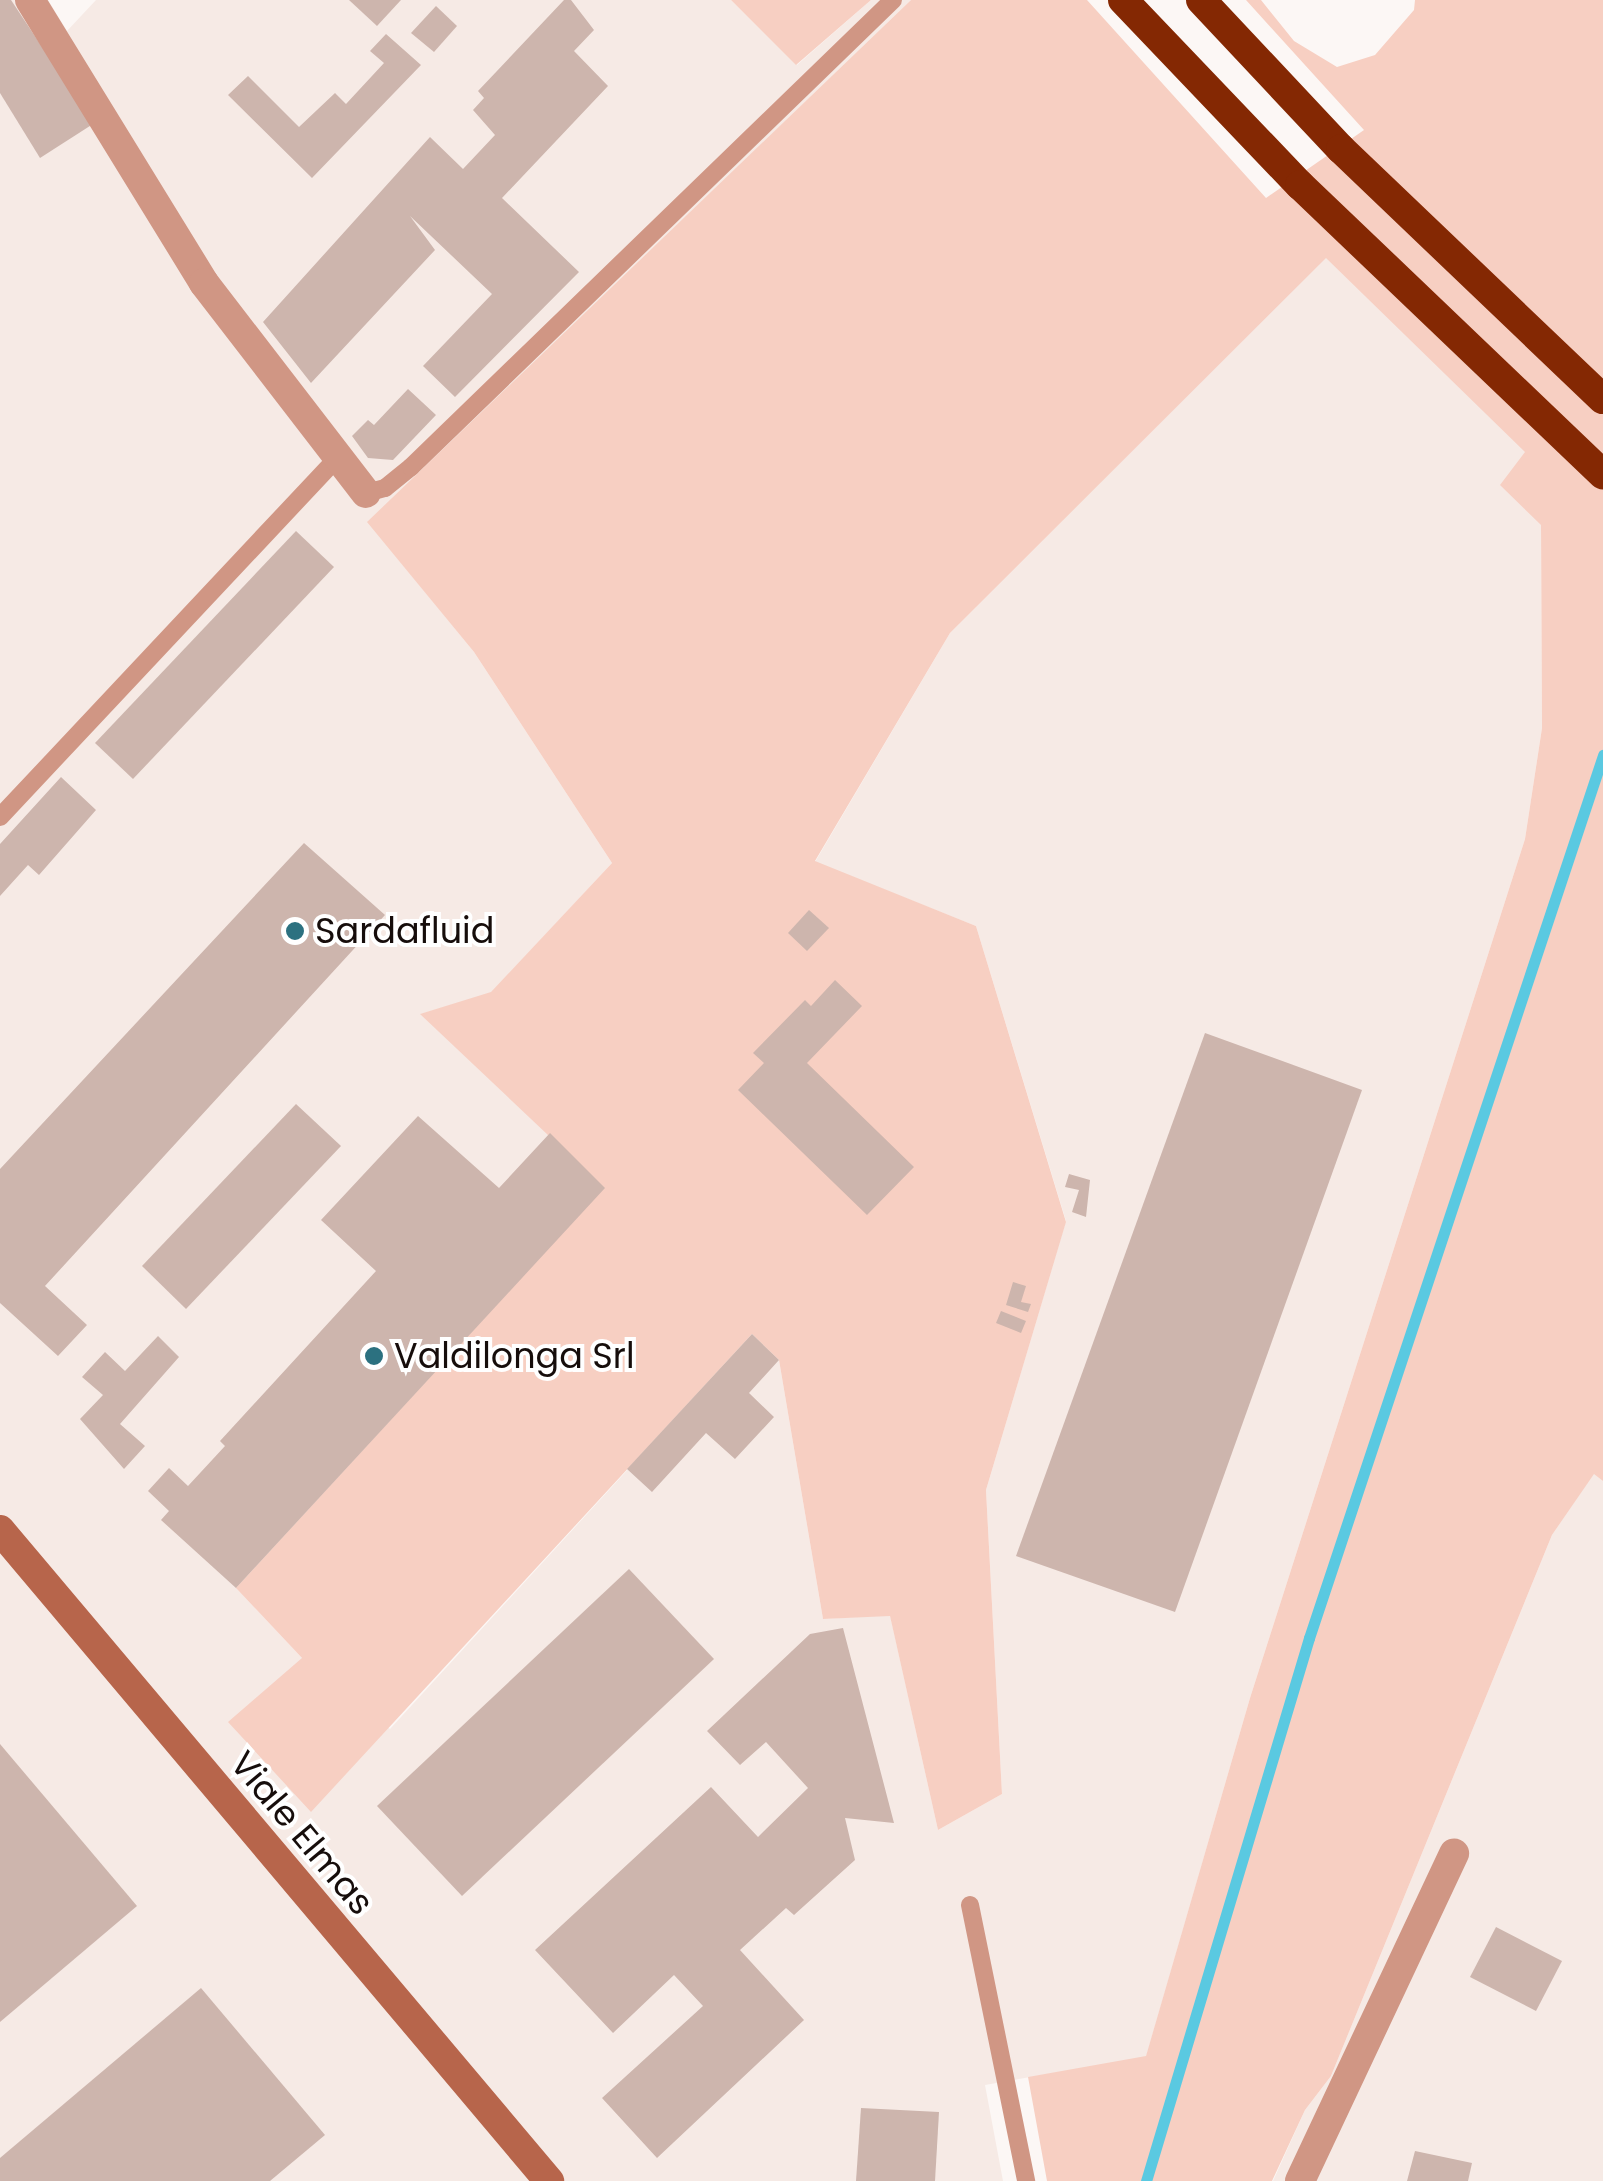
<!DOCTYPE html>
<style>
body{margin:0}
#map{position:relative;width:1603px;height:2181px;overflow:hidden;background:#fcf7f5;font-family:Poppins,sans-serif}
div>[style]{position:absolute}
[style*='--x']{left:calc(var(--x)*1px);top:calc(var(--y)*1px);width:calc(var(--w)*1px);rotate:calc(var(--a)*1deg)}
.built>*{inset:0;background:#f6eae5}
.green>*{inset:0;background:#f7cfc2}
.stream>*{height:11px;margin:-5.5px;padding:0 5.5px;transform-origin:5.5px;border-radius:5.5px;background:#5ac9e1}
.building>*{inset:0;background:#cdb5ad}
.lane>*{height:18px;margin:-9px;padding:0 9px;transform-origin:9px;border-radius:9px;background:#d09684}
.street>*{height:30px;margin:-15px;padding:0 15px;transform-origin:15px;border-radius:15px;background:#d09684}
.secondary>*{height:30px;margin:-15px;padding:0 15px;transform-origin:15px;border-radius:15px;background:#b7654b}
.highway>*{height:30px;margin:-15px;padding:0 15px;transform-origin:15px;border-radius:15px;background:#842803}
.dots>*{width:28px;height:28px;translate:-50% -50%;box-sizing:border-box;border:5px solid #fff;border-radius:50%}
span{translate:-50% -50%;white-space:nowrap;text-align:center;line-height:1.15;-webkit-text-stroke:8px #fff;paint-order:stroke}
.poi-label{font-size:35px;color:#160d0b}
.left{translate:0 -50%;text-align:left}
.street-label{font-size:35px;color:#160d0b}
</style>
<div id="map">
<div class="built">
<div style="clip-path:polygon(0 0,48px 0,67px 31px,96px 0,731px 0,797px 65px,871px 0,911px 0,368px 522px,474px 652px,612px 863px,491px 993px,421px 1014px,605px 1188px,237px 1589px,302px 1658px,390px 1729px,752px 1334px,779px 1360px,823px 1619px,890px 1615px,938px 1830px,1002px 1794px,986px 1490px,1066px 1221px,976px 926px,815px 862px,950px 633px,1326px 257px,1526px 452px,1541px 525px,1542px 728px,1525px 839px,1250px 1698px,1146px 2057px,985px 2085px,1003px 2181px,0 2181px)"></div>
<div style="clip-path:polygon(1594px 1473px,1603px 1481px,1603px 2181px,1273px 2181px,1305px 2110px,1331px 2076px,1552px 1535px)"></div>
</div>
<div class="green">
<div style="clip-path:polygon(731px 0,871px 0,796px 65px)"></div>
<div style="clip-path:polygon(911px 0,1087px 0,1266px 198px,1364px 130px,1246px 0,1261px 0,1294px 41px,1337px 67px,1375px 55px,1414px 10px,1415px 0,1603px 0,1603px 1481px,1594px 1474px,1552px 1535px,1331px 2076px,1305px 2110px,1272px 2181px,1047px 2181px,1028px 2077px,1146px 2056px,1250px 1698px,1525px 839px,1542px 728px,1541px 525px,1500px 485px,1525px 452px,1326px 258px,950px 633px,815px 861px,976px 926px,1066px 1222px,986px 1490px,1002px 1794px,938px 1830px,890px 1616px,823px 1619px,779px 1360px,752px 1334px,311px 1812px,228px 1722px,302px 1658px,236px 1588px,604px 1188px,420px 1014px,491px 992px,612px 863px,474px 652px,367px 522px)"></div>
</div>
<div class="stream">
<div style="--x:1146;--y:2181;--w:567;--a:-73.29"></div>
<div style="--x:1309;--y:1638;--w:931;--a:-71.58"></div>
</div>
<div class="building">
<div style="clip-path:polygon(0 0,11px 0,93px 124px,40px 158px,0 93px)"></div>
<div style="clip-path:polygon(349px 0,401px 0,377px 26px)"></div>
<div style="clip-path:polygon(564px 0,571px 0,594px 30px,574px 51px,608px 86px,502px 198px,579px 272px,455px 397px,423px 366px,492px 294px,410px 216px,435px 250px,311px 383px,263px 322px,430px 137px,463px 169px,495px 135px,473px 110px,484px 98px,478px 91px)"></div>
<div style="clip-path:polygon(436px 6px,457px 26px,434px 52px,411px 33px)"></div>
<div style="clip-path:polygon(386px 34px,421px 65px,312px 178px,228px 95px,248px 76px,299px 127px,335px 93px,346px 104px,384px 63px,370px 51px)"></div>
<div style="clip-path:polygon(408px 389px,436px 415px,393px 460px,368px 458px,352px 436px,368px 420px,374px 425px)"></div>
<div style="clip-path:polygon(296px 531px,334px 567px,133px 779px,95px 743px)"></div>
<div style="clip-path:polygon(61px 777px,96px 810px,39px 875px,28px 865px,0 896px,0 844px)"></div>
<div style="clip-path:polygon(304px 843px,385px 915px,45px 1286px,87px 1325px,58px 1356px,0 1303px,0 1169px)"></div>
<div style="clip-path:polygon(809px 910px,829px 928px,807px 951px,788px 933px)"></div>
<div style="clip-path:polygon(835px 980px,862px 1006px,807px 1063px,914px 1167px,867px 1215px,738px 1090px,764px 1063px,753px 1053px,805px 1000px,811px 1006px)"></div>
<div style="clip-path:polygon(1205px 1033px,1362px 1090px,1175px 1612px,1016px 1556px)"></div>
<div style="clip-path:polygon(296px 1104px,341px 1146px,186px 1309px,142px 1266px)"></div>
<div style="clip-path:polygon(418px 1116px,499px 1188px,550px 1133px,605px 1188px,236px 1588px,161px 1520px,169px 1511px,148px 1491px,169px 1468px,188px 1486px,225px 1446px,220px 1441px,376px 1271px,321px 1220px)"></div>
<div style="clip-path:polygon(1069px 1174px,1090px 1180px,1086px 1217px,1072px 1212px,1079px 1190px,1065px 1187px)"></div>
<div style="clip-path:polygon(1013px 1282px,1026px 1286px,1021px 1302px,1031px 1304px,1028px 1312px,1006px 1305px)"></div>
<div style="clip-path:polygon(1001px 1311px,1026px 1321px,1021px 1333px,996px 1323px)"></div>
<div style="clip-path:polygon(752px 1334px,779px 1360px,749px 1393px,774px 1417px,735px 1459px,706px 1433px,652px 1492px,627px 1469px)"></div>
<div style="clip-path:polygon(158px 1336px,179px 1357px,120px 1424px,145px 1446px,124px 1469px,80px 1419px,103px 1395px,82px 1377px,105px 1352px,125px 1371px)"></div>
<div style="clip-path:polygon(629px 1569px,714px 1659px,462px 1896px,377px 1806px)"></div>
<div style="clip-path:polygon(843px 1628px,894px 1823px,845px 1818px,855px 1860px,794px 1915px,786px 1908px,740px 1950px,804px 2020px,657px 2158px,602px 2098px,703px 2006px,674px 1975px,613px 2033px,535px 1950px,711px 1787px,758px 1837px,808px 1788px,766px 1742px,740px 1765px,707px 1731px,810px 1634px)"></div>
<div style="clip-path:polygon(0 1744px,137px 1906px,0 2022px)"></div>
<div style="clip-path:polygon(1496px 1927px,1562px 1961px,1536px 2011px,1470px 1977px)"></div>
<div style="clip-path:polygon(201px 1988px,325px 2135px,270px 2181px,0 2181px,0 2158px)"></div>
<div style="clip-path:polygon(861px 2108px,939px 2112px,935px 2181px,856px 2181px)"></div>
<div style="clip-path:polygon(1415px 2151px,1472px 2163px,1468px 2181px,1407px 2181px)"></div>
</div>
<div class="lane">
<div style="--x:366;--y:493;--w:20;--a:-15"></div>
<div style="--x:385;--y:488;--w:33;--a:-39"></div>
<div style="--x:411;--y:467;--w:671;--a:-44.09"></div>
<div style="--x:0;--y:817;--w:492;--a:-46.8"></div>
<div style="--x:970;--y:1905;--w:282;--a:78.5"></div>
</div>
<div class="street">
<div style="--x:30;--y:0;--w:332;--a:58.4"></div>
<div style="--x:204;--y:283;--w:265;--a:52.4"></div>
<div style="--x:1300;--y:2181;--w:362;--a:-64.8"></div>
</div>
<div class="secondary">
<div style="--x:0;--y:1530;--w:852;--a:49.86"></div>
</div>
<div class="highway">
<div style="--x:1123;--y:0;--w:256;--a:46.3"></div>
<div style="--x:1300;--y:185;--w:419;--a:43.7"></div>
<div style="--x:1201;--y:0;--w:204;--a:46.8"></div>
<div style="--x:1341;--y:149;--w:362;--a:43.7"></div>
</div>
<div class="dots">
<div style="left:295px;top:931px;background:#2c7180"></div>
<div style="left:374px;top:1356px;background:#2c7180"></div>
</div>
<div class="poi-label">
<span class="left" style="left:315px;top:931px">Sardafluid</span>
<span class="left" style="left:394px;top:1356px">Valdilonga Srl</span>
</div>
<div class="street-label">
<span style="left:302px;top:1833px;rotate:50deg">Viale Elmas</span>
</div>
</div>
